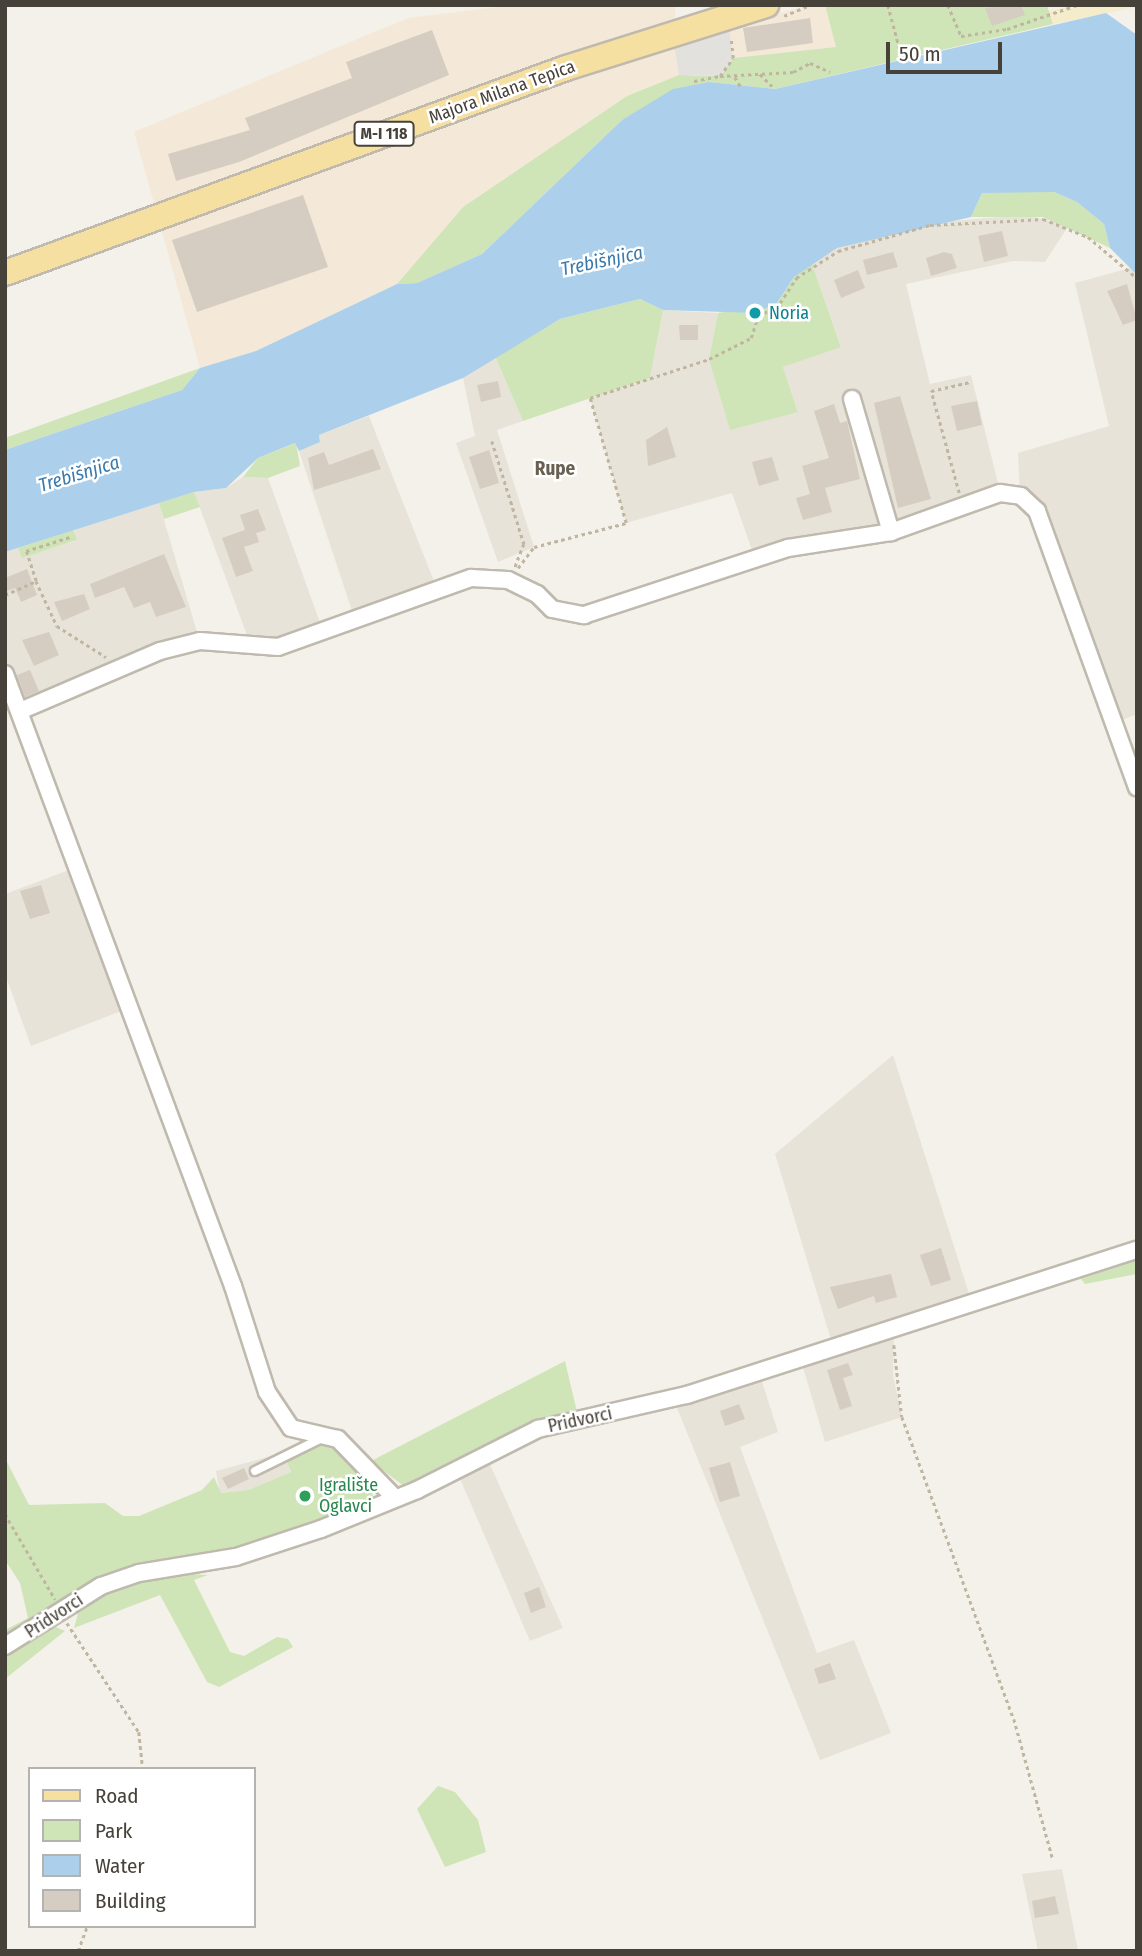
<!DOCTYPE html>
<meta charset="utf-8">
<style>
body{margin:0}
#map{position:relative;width:1142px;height:1956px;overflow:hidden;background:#f4f1ea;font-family:"Fira Sans Condensed",sans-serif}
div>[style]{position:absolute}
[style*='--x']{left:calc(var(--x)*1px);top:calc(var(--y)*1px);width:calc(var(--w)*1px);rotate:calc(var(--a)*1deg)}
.residential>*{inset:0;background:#e7e3d9}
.commercial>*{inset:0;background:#f4e9d8}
.green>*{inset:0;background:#cfe5b7}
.sand>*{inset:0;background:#f4ecca}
.parking>*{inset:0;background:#e3e1de}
.water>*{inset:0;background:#acd0eb}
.building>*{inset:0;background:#d5cdc1}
.path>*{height:2.5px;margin-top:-1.25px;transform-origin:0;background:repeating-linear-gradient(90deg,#bfb5a0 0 3.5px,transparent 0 7px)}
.roads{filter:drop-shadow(2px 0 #bfb9ae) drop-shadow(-2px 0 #bfb9ae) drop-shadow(0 2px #bfb9ae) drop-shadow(0 -2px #bfb9ae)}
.service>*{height:8px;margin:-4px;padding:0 4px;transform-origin:4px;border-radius:4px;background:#fff}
.minor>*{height:16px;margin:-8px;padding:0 8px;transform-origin:8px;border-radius:8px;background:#fff}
.primary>*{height:24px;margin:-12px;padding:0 12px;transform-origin:12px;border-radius:12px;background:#f6e0a1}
.dots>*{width:19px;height:19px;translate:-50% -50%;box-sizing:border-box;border:4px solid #fff;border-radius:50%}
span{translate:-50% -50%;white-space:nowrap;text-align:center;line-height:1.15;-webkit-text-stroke:5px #fff;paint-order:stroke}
.shield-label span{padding:2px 5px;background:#fff;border:2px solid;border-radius:5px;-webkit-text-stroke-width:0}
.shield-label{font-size:16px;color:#474239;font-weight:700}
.street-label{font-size:18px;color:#474239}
.culture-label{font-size:18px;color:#0d838f}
.left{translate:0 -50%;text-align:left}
.leisure-label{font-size:18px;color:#27864d}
.water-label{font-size:19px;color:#3a79ac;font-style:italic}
.neighbourhood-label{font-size:19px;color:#696051;font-weight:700}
.frame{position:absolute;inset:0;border:7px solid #474239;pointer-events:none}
.legend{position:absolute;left:28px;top:1767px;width:228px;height:161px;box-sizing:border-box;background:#fff;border:2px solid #b5b3b0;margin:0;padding:9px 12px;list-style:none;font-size:21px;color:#474239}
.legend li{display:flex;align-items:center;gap:14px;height:35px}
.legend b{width:35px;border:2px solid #b5b3b0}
.scale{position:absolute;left:886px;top:42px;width:116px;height:32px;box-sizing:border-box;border:4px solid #474239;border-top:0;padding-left:9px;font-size:21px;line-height:24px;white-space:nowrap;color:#474239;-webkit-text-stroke:5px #fff;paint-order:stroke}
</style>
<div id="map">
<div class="residential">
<div style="clip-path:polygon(1024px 215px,1069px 225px,1045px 262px,1013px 261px,906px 284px,930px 384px,971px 375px,1000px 491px,890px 530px,754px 556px,732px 493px,626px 523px,590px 398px,650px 378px,663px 310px,718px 313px,709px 359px,798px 411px,783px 367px,841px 346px,812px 264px,837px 248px,929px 223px)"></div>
<div style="clip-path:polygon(1130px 268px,1137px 275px,1137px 714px,1117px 722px,1061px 579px,1020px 493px,1018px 453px,1109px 426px,1075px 283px)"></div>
<div style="clip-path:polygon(495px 356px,523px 421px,497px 430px,534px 547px,498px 562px,456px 443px,475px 436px,463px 378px)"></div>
<div style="clip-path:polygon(369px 416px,437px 589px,355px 620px,299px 451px,320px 442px,319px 435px)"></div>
<div style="clip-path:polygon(243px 477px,268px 478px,323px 631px,251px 646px,194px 492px,226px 488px)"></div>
<div style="clip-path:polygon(159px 503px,199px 639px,19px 702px,5px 668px,5px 552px,18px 548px,22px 557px,76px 541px,73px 530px)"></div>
<div style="clip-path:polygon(77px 867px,129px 1008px,31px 1046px,5px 974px,5px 894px)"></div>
<div style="clip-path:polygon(893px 1055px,973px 1306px,894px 1331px,893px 1375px,902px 1417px,825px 1442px,802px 1364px,835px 1353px,775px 1154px)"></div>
<div style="clip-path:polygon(761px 1378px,778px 1432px,740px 1447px,817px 1653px,854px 1640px,891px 1733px,820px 1760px,675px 1403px)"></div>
<div style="clip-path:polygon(283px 1453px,291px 1472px,248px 1490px,220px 1493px,216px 1471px)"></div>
<div style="clip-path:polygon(488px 1460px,563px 1628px,530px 1641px,458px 1474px)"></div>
<div style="clip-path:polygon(1062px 1869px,1078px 1951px,1038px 1951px,1022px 1874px)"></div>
</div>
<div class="commercial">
<div style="clip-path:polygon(511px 5px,676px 5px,673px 38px,679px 75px,627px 96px,463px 207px,397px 284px,256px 351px,200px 368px,134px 132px,408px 18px)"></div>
<div style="clip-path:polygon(811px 5px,825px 5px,837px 47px,733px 58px,729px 26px)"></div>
</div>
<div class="green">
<div style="clip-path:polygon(825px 5px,1047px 5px,1053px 24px,775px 89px,709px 82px,622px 120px,482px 254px,417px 283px,397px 284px,463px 207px,627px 96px,679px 75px,720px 76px,733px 58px,836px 47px)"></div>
<div style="clip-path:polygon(1005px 189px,1054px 192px,1077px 202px,1104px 224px,1110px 248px,1043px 217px,971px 217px,982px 193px)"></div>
<div style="clip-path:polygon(812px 264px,841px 347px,783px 367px,798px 412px,730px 430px,709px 359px,718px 313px,777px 303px,794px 277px)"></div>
<div style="clip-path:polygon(640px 299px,663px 310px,650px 378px,523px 421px,495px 356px,560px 319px)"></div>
<div style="clip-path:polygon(200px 368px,182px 390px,5px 450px,5px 438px)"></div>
<div style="clip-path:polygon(296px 443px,300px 466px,268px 478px,243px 477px,258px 458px)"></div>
<div style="clip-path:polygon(194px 492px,200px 507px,164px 519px,159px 503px)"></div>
<div style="clip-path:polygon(73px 530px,77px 540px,22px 558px,18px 548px)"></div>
<div style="clip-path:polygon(1137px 1260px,1137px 1274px,1085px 1284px,1081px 1279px)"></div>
<div style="clip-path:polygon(565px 1361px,577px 1412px,499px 1440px,405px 1487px,371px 1461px)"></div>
<div style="clip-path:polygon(320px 1442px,330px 1442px,370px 1476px,373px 1498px,269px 1541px,110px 1576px,5px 1639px,5px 1630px,28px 1618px,20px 1583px,5px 1560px,5px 1458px,29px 1505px,105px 1503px,123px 1516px,139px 1516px,202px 1490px,214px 1477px,221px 1493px,248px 1490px,291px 1472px,287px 1462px)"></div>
<div style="clip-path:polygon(173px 1573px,208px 1575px,194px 1580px,230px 1652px,244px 1656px,277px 1637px,288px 1639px,293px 1647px,219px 1687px,207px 1682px,160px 1595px,74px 1628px,80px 1606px,123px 1581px)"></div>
<div style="clip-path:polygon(51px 1625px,65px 1631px,5px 1679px,5px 1652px)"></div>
<div style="clip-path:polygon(438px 1786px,455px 1792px,478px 1820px,486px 1852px,445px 1867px,417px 1809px)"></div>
</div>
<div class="sand">
<div style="clip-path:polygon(1077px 5px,1137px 5px,1137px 7px,1053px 24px,1049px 11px)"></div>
</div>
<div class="parking">
<div style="clip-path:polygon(729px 26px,733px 58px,720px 76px,679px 75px,673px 39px)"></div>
</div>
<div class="water">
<div style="clip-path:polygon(1106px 13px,1137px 35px,1137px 275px,1110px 248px,1104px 224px,1077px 202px,1054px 192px,982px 193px,971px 217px,837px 248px,794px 277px,777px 303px,755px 313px,663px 310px,640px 299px,560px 319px,463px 378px,319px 435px,320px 442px,299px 451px,295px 443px,258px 458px,226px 488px,194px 492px,5px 552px,5px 450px,182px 390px,200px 368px,256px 351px,397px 284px,417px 283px,482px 254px,622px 120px,673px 89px,709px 82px,775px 89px)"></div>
</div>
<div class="building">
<div style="clip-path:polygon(1021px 5px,1025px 15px,992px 26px,985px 8px)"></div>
<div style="clip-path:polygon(810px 18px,813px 43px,747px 52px,743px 28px)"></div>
<div style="clip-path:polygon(432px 30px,449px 75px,239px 162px,176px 181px,168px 154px,250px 130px,245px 118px,352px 78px,346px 62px)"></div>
<div style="clip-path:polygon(303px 195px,328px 267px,197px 312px,172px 240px)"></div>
<div style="clip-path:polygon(1002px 231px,1008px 256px,984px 262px,978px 236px)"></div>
<div style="clip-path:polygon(893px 252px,898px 267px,867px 275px,863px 260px)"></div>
<div style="clip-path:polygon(944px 252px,952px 254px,957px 268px,931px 276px,926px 258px)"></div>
<div style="clip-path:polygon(858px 270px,865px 288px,841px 298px,834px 280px)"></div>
<div style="clip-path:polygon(1127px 284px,1137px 320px,1123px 325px,1107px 291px)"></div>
<div style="clip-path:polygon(679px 325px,698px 325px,698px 340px,680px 340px)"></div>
<div style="clip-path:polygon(498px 381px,501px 397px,481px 402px,477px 385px)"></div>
<div style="clip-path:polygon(900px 396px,931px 499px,898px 508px,874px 403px)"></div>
<div style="clip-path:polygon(977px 401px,982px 425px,957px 431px,951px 406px)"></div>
<div style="clip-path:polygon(834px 404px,840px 423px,847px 421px,860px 479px,825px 488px,832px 512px,803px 520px,796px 498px,810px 494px,802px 466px,829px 458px,814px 411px)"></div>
<div style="clip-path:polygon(667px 427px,676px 457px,648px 466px,646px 440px)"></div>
<div style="clip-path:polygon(373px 449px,381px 469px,314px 490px,308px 458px,324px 452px,329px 465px)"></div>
<div style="clip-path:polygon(489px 450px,499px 483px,480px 489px,469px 457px)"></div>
<div style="clip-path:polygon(772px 457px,779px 480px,759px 486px,752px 462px)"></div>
<div style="clip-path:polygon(258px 509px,266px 530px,256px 533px,259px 542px,244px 547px,253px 571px,236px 577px,222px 538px,245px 530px,240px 515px)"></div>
<div style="clip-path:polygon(164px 554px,186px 607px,156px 617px,150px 602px,134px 608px,124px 587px,95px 598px,90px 584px)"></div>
<div style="clip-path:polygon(27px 569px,37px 595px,21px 602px,15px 588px,5px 592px,5px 578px)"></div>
<div style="clip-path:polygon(84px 594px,90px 609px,62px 621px,54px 602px)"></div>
<div style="clip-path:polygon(49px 632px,59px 655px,34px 666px,22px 640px)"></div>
<div style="clip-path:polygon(30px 670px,39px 691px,25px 697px,17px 675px)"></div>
<div style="clip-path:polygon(41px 885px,50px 913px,30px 919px,20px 891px)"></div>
<div style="clip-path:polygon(941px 1248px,951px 1280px,931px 1286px,920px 1255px)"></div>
<div style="clip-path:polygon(891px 1274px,897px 1297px,876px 1303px,874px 1296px,838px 1309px,830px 1287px)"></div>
<div style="clip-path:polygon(848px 1363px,853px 1375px,843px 1378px,852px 1406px,840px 1410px,827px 1370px)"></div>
<div style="clip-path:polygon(739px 1404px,745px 1419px,725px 1426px,720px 1411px)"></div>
<div style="clip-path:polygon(730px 1462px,740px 1496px,720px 1502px,709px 1468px)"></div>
<div style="clip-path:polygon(244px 1468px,249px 1479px,228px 1489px,222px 1478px)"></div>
<div style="clip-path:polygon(539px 1587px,546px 1607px,531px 1613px,524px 1593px)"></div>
<div style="clip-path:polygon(830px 1663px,836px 1679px,819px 1684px,814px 1669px)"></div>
<div style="clip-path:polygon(1055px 1896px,1059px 1914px,1035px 1918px,1032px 1901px)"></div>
</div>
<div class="path">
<div style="--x:888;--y:5;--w:51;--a:75.1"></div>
<div style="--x:948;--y:5;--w:34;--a:67"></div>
<div style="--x:961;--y:36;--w:47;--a:-8.7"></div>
<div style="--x:1007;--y:29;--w:74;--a:-18.9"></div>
<div style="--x:784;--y:16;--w:28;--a:-23"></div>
<div style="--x:760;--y:74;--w:18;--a:45"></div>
<div style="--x:720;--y:76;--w:73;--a:-3.1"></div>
<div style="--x:793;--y:72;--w:19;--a:-28"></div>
<div style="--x:810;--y:63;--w:22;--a:24"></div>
<div style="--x:735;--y:77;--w:12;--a:59"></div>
<div style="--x:694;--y:81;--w:26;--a:-11"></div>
<div style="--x:720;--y:76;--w:22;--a:-54"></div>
<div style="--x:733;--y:58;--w:20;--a:-96"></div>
<div style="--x:492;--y:441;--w:108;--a:72.7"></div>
<div style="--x:524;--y:544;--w:26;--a:111"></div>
<div style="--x:959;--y:493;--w:106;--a:-105.4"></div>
<div style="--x:931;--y:391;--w:39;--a:-13"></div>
<div style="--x:518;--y:568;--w:26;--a:-53"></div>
<div style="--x:534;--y:547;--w:95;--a:-14.6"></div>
<div style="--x:626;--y:523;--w:130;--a:-106.1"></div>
<div style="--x:590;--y:398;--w:125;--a:-18.1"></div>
<div style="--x:709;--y:359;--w:47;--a:-26.6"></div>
<div style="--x:751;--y:338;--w:22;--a:-72"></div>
<div style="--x:758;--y:317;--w:26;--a:-32"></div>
<div style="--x:780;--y:303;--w:30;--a:-57"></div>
<div style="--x:796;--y:278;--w:50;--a:-32.7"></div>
<div style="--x:838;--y:251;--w:96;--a:-15.8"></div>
<div style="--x:930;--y:225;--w:113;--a:-3"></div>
<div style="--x:1043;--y:219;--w:48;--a:21.8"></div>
<div style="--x:1088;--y:237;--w:64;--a:39.9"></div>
<div style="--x:36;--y:581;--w:50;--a:65"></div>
<div style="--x:57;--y:626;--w:58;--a:32.3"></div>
<div style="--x:5;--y:595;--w:34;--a:-24"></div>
<div style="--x:36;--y:581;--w:32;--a:-108"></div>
<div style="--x:26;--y:551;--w:46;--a:-17.7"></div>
<div style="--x:894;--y:1345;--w:72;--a:83.7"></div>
<div style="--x:902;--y:1417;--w:322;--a:69.7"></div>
<div style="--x:1014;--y:1719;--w:146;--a:74.5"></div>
<div style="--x:5;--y:1514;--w:99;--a:59.5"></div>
<div style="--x:67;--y:1623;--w:131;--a:56.6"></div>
<div style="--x:139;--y:1732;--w:37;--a:84"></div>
<div style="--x:78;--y:1951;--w:27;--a:-70"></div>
</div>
<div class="roads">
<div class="service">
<div style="--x:255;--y:1471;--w:72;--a:-26.2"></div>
</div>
<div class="minor">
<div style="--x:852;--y:399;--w:139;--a:73.7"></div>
<div style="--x:5;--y:674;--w:653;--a:69.57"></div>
<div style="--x:233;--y:1286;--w:111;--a:72.2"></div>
<div style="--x:267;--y:1392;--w:43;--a:56.3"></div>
<div style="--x:291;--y:1428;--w:48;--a:13.2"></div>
<div style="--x:338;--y:1439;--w:79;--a:46"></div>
<div style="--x:20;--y:711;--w:152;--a:-23.2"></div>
<div style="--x:160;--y:651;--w:41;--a:-14"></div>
<div style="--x:200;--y:641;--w:78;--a:4.4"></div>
<div style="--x:278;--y:647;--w:205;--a:-19.7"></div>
<div style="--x:471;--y:578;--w:37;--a:3"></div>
<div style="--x:508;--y:580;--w:32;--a:26"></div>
<div style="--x:537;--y:594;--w:21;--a:45"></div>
<div style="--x:552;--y:609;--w:33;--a:11"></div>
<div style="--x:584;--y:615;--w:215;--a:-18.2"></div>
<div style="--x:788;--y:548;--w:104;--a:-8.8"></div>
<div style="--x:891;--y:532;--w:116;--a:-19.7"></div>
<div style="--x:1000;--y:493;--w:21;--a:8"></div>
<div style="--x:1021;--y:496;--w:22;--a:43"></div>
<div style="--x:1037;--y:511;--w:294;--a:70.1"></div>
<div style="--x:5;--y:1646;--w:113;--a:-32"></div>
<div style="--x:101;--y:1586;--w:40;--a:-18.9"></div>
<div style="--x:139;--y:1573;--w:98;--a:-9.4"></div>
<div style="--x:236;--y:1557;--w:89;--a:-18.2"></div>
<div style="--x:321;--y:1529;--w:104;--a:-22.1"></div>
<div style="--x:417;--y:1490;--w:136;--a:-26.8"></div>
<div style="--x:538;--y:1429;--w:153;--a:-12.9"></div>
<div style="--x:687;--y:1395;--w:473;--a:-17.9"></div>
</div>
<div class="primary">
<div style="--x:5;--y:273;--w:597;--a:-20.07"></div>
<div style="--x:566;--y:68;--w:210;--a:-17.5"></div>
</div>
</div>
<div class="dots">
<div style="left:755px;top:313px;background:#0f9aa8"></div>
<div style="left:305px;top:1496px;background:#2e9e5b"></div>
</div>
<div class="shield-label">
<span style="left:384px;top:134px">M-I 118</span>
</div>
<div class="street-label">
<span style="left:502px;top:92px;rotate:-20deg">Majora Milana Tepica</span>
<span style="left:580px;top:1420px;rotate:-12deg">Pridvorci</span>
<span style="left:54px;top:1616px;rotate:-33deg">Pridvorci</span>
</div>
<div class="culture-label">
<span class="left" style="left:769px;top:313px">Noria</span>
</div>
<div class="leisure-label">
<span class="left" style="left:319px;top:1496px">Igralište<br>Oglavci</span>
</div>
<div class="water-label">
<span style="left:602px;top:261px;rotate:-12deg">Trebišnjica</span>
<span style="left:79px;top:474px;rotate:-17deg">Trebišnjica</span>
</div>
<div class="neighbourhood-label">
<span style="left:555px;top:469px">Rupe</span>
</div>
<div class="frame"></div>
<ul class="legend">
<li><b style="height:9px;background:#f6e0a1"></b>Road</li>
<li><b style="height:19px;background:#cfe5b7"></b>Park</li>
<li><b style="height:19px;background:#acd0eb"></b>Water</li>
<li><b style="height:19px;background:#d5cdc1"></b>Building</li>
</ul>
<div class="scale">50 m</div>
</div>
